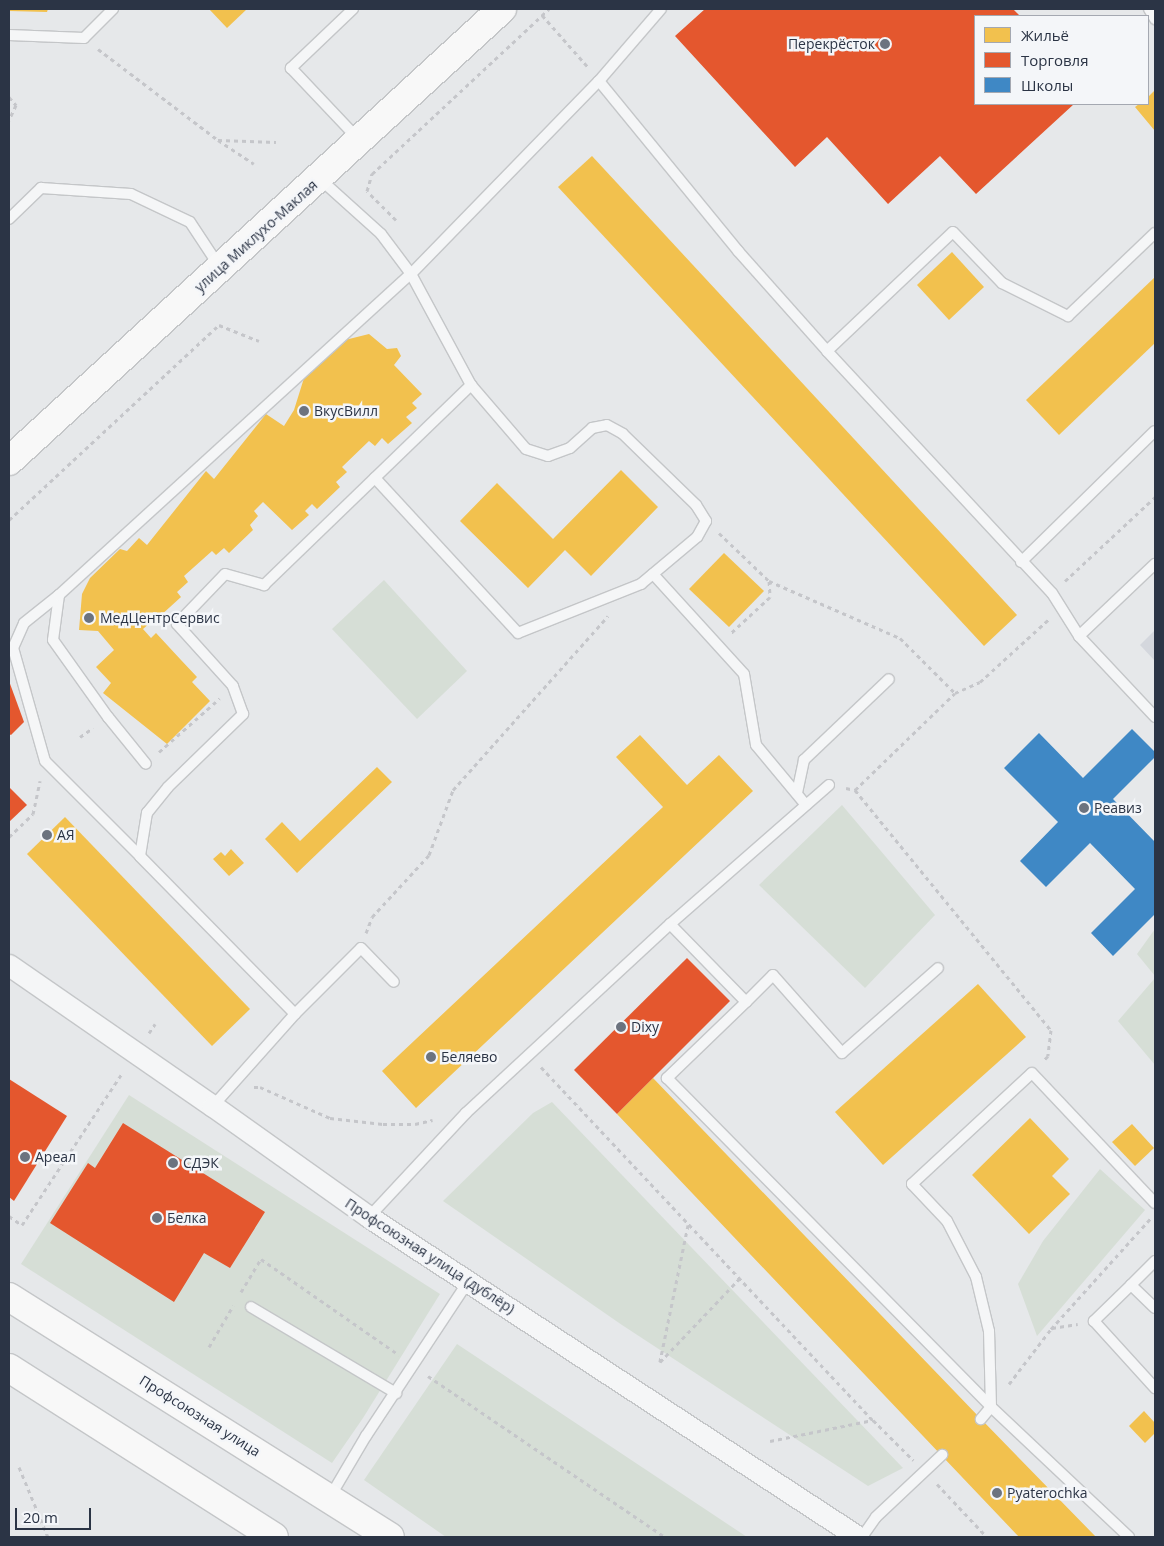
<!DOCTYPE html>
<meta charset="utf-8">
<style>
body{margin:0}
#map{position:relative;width:1164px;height:1546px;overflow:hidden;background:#e6e8ea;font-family:"Open Sans",sans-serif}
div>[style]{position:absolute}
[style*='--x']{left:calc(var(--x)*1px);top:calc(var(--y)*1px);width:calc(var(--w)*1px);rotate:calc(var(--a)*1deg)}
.built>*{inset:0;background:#d4d7dd}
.green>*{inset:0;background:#d6ded6}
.homes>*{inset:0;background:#f2c14e}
.shops>*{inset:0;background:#e4572e}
.schools>*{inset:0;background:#3f88c5}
.path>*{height:3px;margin-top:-1.5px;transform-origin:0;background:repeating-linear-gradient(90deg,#c5c6ca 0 4px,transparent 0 8px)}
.roads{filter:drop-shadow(1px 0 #c4c6c8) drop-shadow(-1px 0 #c4c6c8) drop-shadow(0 1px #c4c6c8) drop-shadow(0 -1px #c4c6c8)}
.service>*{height:10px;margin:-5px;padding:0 5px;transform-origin:5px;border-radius:5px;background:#f5f6f7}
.minor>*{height:21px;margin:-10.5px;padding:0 10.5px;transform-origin:10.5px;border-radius:10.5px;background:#f5f6f7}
.secondary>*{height:28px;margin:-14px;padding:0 14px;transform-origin:14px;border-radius:14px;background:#f8f8f8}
.primary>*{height:28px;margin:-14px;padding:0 14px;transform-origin:14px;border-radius:14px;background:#f8f8f8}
.dots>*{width:14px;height:14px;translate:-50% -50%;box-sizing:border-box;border:2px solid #f4f6f9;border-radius:50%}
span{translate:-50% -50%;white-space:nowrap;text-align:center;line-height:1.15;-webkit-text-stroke:5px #f4f6f9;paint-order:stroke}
.poi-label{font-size:14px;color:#2b3445}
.right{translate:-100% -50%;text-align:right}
.left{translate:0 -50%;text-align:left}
.street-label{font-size:14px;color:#2b3445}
.frame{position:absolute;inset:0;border:10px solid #2b3445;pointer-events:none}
.legend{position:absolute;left:974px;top:15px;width:175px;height:90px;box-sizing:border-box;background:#f4f6f9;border:1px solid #a4a8b1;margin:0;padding:6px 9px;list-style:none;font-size:15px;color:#2b3445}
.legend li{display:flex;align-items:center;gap:10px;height:25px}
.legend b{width:25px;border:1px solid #a4a8b1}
.scale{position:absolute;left:15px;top:1508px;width:76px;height:22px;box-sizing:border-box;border:2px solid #2b3445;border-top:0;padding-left:6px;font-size:15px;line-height:18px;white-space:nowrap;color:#2b3445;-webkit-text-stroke:4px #f4f6f9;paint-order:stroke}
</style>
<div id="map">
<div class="built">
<div style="clip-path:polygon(1155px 630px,1155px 661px,1140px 645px)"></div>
</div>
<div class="green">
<div style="clip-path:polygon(384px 580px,467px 671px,417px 719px,332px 629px)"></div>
<div style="clip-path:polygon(842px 805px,935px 915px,865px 988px,759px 885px)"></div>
<div style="clip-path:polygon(1155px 929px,1155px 976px,1137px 954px)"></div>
<div style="clip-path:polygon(1155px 978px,1155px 1065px,1118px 1021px)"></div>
<div style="clip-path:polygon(129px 1095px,440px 1294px,363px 1418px,332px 1463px,21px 1264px)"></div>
<div style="clip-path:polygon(552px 1102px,903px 1468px,868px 1486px,622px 1325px,443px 1201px,533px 1113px)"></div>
<div style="clip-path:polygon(1100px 1169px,1145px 1210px,1037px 1336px,1018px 1284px,1043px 1241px)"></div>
<div style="clip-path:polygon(457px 1344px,747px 1537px,446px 1537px,364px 1480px)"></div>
</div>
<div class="homes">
<div style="clip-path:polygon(9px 9px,48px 9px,47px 12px,9px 11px)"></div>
<div style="clip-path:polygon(209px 9px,247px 9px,227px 28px)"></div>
<div style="clip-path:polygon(1155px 90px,1155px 131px,1135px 107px,1139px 104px,1148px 104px,1148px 97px)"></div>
<div style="clip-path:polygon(592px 156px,1017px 615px,984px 646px,558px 187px)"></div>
<div style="clip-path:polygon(952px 252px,984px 287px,949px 320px,917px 285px)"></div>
<div style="clip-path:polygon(1155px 277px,1155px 343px,1059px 435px,1026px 400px)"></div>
<div style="clip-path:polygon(369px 334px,387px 349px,397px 348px,401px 356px,394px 365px,422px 394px,412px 403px,417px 408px,406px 417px,412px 423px,388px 444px,382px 438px,375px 446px,369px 441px,342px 467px,347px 472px,336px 482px,340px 487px,317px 509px,312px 504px,305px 511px,309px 515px,292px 530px,263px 502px,254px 511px,258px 516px,250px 525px,253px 530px,229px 553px,224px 548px,216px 555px,212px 551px,184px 576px,188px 582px,177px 592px,181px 597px,159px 617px,154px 612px,148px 619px,151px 622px,143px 629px,151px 638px,156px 633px,181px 660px,197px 677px,192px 682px,210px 701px,167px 744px,103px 693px,111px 683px,96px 667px,114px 650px,98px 631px,79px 630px,82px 594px,90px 578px,120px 549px,127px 551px,139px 538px,147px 545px,206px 471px,214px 479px,266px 414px,284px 426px,294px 410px,304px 378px,341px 341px)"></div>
<div style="clip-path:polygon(621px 470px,658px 507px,591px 576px,565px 550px,528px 588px,460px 521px,497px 483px,553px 539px)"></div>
<div style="clip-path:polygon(724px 553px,764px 591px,729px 627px,689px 589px)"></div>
<div style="clip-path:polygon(640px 735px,687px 785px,719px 755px,753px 791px,416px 1108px,382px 1071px,663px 807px,616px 757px)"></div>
<div style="clip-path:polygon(377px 767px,392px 782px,297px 873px,265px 839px,282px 822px,300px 841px)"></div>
<div style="clip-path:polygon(65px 817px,250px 1009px,212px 1046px,27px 854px)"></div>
<div style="clip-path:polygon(231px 849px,244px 863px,229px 876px,213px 859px,221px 852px,225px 856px)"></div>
<div style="clip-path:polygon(978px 984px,1026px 1037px,883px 1165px,835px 1112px)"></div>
<div style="clip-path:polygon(653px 1078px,981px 1419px,1096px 1537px,1019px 1537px,617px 1114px)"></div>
<div style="clip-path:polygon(1030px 1118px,1069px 1159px,1052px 1176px,1070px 1194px,1029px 1234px,972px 1175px)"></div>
<div style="clip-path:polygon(1132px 1124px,1154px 1148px,1135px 1166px,1112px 1142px)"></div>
<div style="clip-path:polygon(1144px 1411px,1155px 1423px,1155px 1433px,1145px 1443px,1129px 1426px)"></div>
</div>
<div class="shops">
<div style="clip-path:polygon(705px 9px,1013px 9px,1020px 16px,975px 16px,975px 104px,1074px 104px,976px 194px,940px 156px,888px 204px,827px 137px,795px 167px,675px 36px)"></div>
<div style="clip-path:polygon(9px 681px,24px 722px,11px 735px,9px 734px)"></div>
<div style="clip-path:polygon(9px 787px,27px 805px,9px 822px)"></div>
<div style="clip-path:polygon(687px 958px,730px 1001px,617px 1114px,574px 1070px)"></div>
<div style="clip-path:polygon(9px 1079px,67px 1116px,14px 1201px,9px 1197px)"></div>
<div style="clip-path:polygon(123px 1123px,265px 1212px,230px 1268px,204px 1253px,174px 1302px,50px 1223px,88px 1163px,95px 1168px)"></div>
</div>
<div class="schools">
<div style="clip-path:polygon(1132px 729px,1155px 752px,1155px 757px,1113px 799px,1155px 842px,1155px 914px,1113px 956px,1091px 933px,1135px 889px,1090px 843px,1046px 887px,1020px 861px,1058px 822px,1004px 768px,1039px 733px,1083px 778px)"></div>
</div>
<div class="path">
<div style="--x:542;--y:15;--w:69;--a:48.5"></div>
<div style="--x:98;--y:49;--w:151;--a:37.2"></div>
<div style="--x:218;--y:140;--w:43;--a:33.7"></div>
<div style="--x:9;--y:97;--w:11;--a:49"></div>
<div style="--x:16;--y:105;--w:17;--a:115"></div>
<div style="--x:218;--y:140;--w:58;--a:2"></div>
<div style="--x:396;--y:220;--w:41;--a:-135"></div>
<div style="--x:367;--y:191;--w:18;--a:-74"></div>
<div style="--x:372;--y:174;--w:242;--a:-43"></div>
<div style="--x:9;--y:520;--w:287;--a:-42.9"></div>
<div style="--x:219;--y:325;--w:43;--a:21.8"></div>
<div style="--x:719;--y:533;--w:69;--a:43.8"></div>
<div style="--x:769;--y:581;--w:16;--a:86"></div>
<div style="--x:770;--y:597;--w:54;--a:137.2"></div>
<div style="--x:769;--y:581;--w:143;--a:23.5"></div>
<div style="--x:900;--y:638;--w:78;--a:45"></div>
<div style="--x:1065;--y:581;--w:123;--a:-43"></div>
<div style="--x:80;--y:737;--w:16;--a:-35"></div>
<div style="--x:159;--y:752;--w:81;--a:-41.5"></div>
<div style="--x:846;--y:788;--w:9;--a:13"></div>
<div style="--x:855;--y:790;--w:139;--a:-44.1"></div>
<div style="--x:955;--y:693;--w:27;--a:-24"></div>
<div style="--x:980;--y:682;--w:93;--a:-42.4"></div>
<div style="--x:855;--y:790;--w:310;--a:50.8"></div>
<div style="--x:1051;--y:1030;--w:26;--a:97"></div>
<div style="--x:1048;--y:1056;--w:7;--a:135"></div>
<div style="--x:9;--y:837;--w:33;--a:-44"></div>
<div style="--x:33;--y:814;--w:34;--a:-78"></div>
<div style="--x:366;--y:933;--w:17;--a:-69"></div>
<div style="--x:372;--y:917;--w:84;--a:-47.4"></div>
<div style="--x:429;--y:855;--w:69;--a:-69.7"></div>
<div style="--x:453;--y:790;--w:233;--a:-48.3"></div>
<div style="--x:149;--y:1033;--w:11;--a:-56"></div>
<div style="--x:541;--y:1067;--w:485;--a:46.8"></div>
<div style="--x:873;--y:1420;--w:57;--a:45"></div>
<div style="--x:254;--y:1087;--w:6;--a:0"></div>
<div style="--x:260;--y:1087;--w:77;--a:23.9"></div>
<div style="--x:330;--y:1118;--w:53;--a:6.5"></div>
<div style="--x:383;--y:1124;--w:32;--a:0"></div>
<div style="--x:415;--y:1124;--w:18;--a:-13"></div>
<div style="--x:9;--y:1216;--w:16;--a:35"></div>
<div style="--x:22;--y:1225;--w:183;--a:-56.6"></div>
<div style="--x:688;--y:1225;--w:140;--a:101.6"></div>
<div style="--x:660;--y:1362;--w:116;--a:-46.4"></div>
<div style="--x:241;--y:1292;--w:39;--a:-59"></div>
<div style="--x:261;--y:1259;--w:168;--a:34.8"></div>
<div style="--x:1052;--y:1328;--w:26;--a:-9"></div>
<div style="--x:209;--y:1347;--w:48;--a:-59.7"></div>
<div style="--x:428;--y:1376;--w:287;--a:34.2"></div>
<div style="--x:1009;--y:1384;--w:69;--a:-52.6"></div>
<div style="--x:1051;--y:1329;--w:149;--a:-48"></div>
<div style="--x:770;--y:1441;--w:105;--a:-11.5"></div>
<div style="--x:19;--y:1467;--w:76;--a:67.5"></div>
<div style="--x:937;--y:1484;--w:73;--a:46.7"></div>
</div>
<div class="roads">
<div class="service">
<div style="--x:353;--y:9;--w:86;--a:136.4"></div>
<div style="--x:291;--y:68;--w:99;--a:46.6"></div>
<div style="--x:1149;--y:9;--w:12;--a:59"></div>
<div style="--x:9;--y:35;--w:75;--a:2.3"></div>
<div style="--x:84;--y:38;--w:41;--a:-45"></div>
<div style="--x:599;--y:81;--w:220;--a:50.7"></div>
<div style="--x:738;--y:251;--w:134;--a:48.3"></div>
<div style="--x:827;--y:351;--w:330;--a:47.1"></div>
<div style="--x:1052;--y:593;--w:51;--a:57.9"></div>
<div style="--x:1079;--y:636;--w:111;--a:46.8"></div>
<div style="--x:320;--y:179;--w:82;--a:42"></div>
<div style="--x:381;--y:234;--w:50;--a:53.1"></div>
<div style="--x:411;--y:274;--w:269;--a:-45.8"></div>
<div style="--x:599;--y:81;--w:95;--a:-49.3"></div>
<div style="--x:9;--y:219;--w:45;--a:-44.1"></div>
<div style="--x:41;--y:188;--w:90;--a:3.8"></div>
<div style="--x:131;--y:194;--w:65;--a:25.4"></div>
<div style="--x:190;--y:222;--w:53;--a:56.6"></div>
<div style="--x:827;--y:351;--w:173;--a:-43.4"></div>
<div style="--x:953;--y:232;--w:71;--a:46.1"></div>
<div style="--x:1002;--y:283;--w:74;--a:26.6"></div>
<div style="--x:1068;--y:316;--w:120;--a:-43.7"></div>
<div style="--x:1021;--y:562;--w:187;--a:-44.4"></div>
<div style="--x:653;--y:574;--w:135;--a:47.7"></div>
<div style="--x:744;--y:674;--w:72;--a:80.4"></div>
<div style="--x:756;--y:745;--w:78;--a:50.2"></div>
<div style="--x:59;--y:595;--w:45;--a:97.6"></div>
<div style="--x:53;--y:640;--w:95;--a:54.5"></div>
<div style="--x:108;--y:717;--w:60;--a:51"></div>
<div style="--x:1079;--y:636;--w:105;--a:-43.5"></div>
<div style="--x:829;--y:785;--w:211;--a:138.8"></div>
<div style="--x:670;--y:924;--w:109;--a:45.7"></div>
<div style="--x:746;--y:1002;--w:110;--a:136.1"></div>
<div style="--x:667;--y:1078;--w:462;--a:45.4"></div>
<div style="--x:991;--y:1407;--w:16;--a:130"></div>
<div style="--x:797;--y:793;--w:34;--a:-78"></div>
<div style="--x:804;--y:760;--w:117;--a:-43.6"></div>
<div style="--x:140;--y:856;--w:134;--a:-135"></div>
<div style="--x:45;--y:761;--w:117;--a:-105.8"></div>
<div style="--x:13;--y:648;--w:27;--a:-66"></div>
<div style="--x:24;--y:623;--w:45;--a:-38.7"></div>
<div style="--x:59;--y:595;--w:476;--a:-42.4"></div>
<div style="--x:411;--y:274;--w:126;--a:61.6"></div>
<div style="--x:471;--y:385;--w:84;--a:49.3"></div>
<div style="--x:526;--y:449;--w:23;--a:18"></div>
<div style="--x:548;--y:456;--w:23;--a:-20"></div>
<div style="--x:570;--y:448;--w:30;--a:-42"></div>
<div style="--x:592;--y:428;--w:15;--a:-11"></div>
<div style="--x:607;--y:425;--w:18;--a:29"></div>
<div style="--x:623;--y:434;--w:102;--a:44.2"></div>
<div style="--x:696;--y:505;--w:19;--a:58"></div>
<div style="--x:706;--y:521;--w:18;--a:119"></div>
<div style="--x:697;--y:537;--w:73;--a:140"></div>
<div style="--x:641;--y:584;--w:132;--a:158.3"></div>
<div style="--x:518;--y:633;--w:211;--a:-132.7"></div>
<div style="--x:746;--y:1002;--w:38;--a:-45"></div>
<div style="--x:773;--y:975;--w:104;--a:48.5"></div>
<div style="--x:842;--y:1053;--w:128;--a:-41.5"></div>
<div style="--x:295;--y:1014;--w:93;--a:-45"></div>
<div style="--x:361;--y:948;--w:47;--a:45.9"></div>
<div style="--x:213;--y:1106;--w:123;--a:-48.3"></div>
<div style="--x:295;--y:1014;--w:221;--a:-134.5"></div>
<div style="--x:140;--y:856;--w:44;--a:-80.8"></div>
<div style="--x:147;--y:813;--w:33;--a:-51"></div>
<div style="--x:168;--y:787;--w:105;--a:-44.2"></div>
<div style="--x:243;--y:714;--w:30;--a:-110"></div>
<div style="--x:233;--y:686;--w:84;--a:-132.1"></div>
<div style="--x:177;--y:624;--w:69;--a:-46.2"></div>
<div style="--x:225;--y:574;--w:41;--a:15.8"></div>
<div style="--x:264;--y:585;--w:288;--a:-44"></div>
<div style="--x:369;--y:1217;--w:142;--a:-47"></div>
<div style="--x:466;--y:1113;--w:278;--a:-42.8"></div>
<div style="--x:1155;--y:1261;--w:34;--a:135"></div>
<div style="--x:1131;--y:1285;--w:33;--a:44"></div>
<div style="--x:1131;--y:1285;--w:52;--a:135.8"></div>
<div style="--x:1094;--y:1321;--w:91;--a:47.7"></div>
<div style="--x:251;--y:1307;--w:169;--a:30.7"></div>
<div style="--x:330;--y:1497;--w:71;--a:-59.5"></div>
<div style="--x:366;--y:1436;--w:185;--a:-56.5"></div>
<div style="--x:862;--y:1537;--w:24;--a:-55"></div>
<div style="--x:876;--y:1517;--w:91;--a:-43.2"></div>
<div style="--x:1129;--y:1537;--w:190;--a:-136.7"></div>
<div style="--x:991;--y:1407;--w:76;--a:-91.5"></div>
<div style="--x:989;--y:1331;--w:56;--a:-103.5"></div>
<div style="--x:976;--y:1277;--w:63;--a:-117.4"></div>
<div style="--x:947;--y:1221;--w:51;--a:-133.4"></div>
<div style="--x:912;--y:1184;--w:163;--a:-42.8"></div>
<div style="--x:1032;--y:1073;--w:179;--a:46.6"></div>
</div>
<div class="minor">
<div style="--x:9;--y:965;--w:248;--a:34.7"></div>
<div style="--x:213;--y:1106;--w:191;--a:35.4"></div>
<div style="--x:369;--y:1217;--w:584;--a:33.2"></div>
</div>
<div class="secondary">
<div style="--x:9;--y:461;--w:669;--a:-42.52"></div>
</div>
<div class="primary">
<div style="--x:9;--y:1297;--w:450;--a:32.2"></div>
<div style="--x:9;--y:1368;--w:314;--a:32.5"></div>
</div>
</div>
<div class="dots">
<div style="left:885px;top:44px;background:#6c737f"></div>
<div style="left:304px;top:411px;background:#6c737f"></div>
<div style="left:89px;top:618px;background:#6c737f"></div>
<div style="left:1084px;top:808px;background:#6c737f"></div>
<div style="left:47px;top:835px;background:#6c737f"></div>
<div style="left:621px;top:1027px;background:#6c737f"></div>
<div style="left:431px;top:1057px;background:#6c737f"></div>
<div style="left:25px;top:1157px;background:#6c737f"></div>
<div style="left:173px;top:1163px;background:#6c737f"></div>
<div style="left:157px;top:1218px;background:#6c737f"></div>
<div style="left:997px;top:1493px;background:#6c737f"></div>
</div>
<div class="poi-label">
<span class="right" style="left:875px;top:44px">Перекрёсток</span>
<span class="left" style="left:314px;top:411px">ВкусВилл</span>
<span class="left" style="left:100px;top:618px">МедЦентрСервис</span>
<span class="left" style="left:1094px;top:808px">Реавиз</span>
<span class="left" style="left:57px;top:835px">АЯ</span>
<span class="left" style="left:631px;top:1027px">Dixy</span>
<span class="left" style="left:441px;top:1057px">Беляево</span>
<span class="left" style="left:35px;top:1157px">Ареал</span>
<span class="left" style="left:183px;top:1163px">СДЭК</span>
<span class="left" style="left:167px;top:1218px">Белка</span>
<span class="left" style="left:1007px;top:1493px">Pyaterochka</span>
</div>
<div class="street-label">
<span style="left:256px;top:236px;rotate:-42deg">улица Миклухо-Маклая</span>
<span style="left:430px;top:1256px;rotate:33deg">Профсоюзная улица (дублёр)</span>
<span style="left:200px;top:1416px;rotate:32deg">Профсоюзная улица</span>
</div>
<div class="frame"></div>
<ul class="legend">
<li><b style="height:14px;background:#f2c14e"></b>Жильё</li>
<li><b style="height:14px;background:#e4572e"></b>Торговля</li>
<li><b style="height:14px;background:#3f88c5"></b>Школы</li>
</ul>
<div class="scale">20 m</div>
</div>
